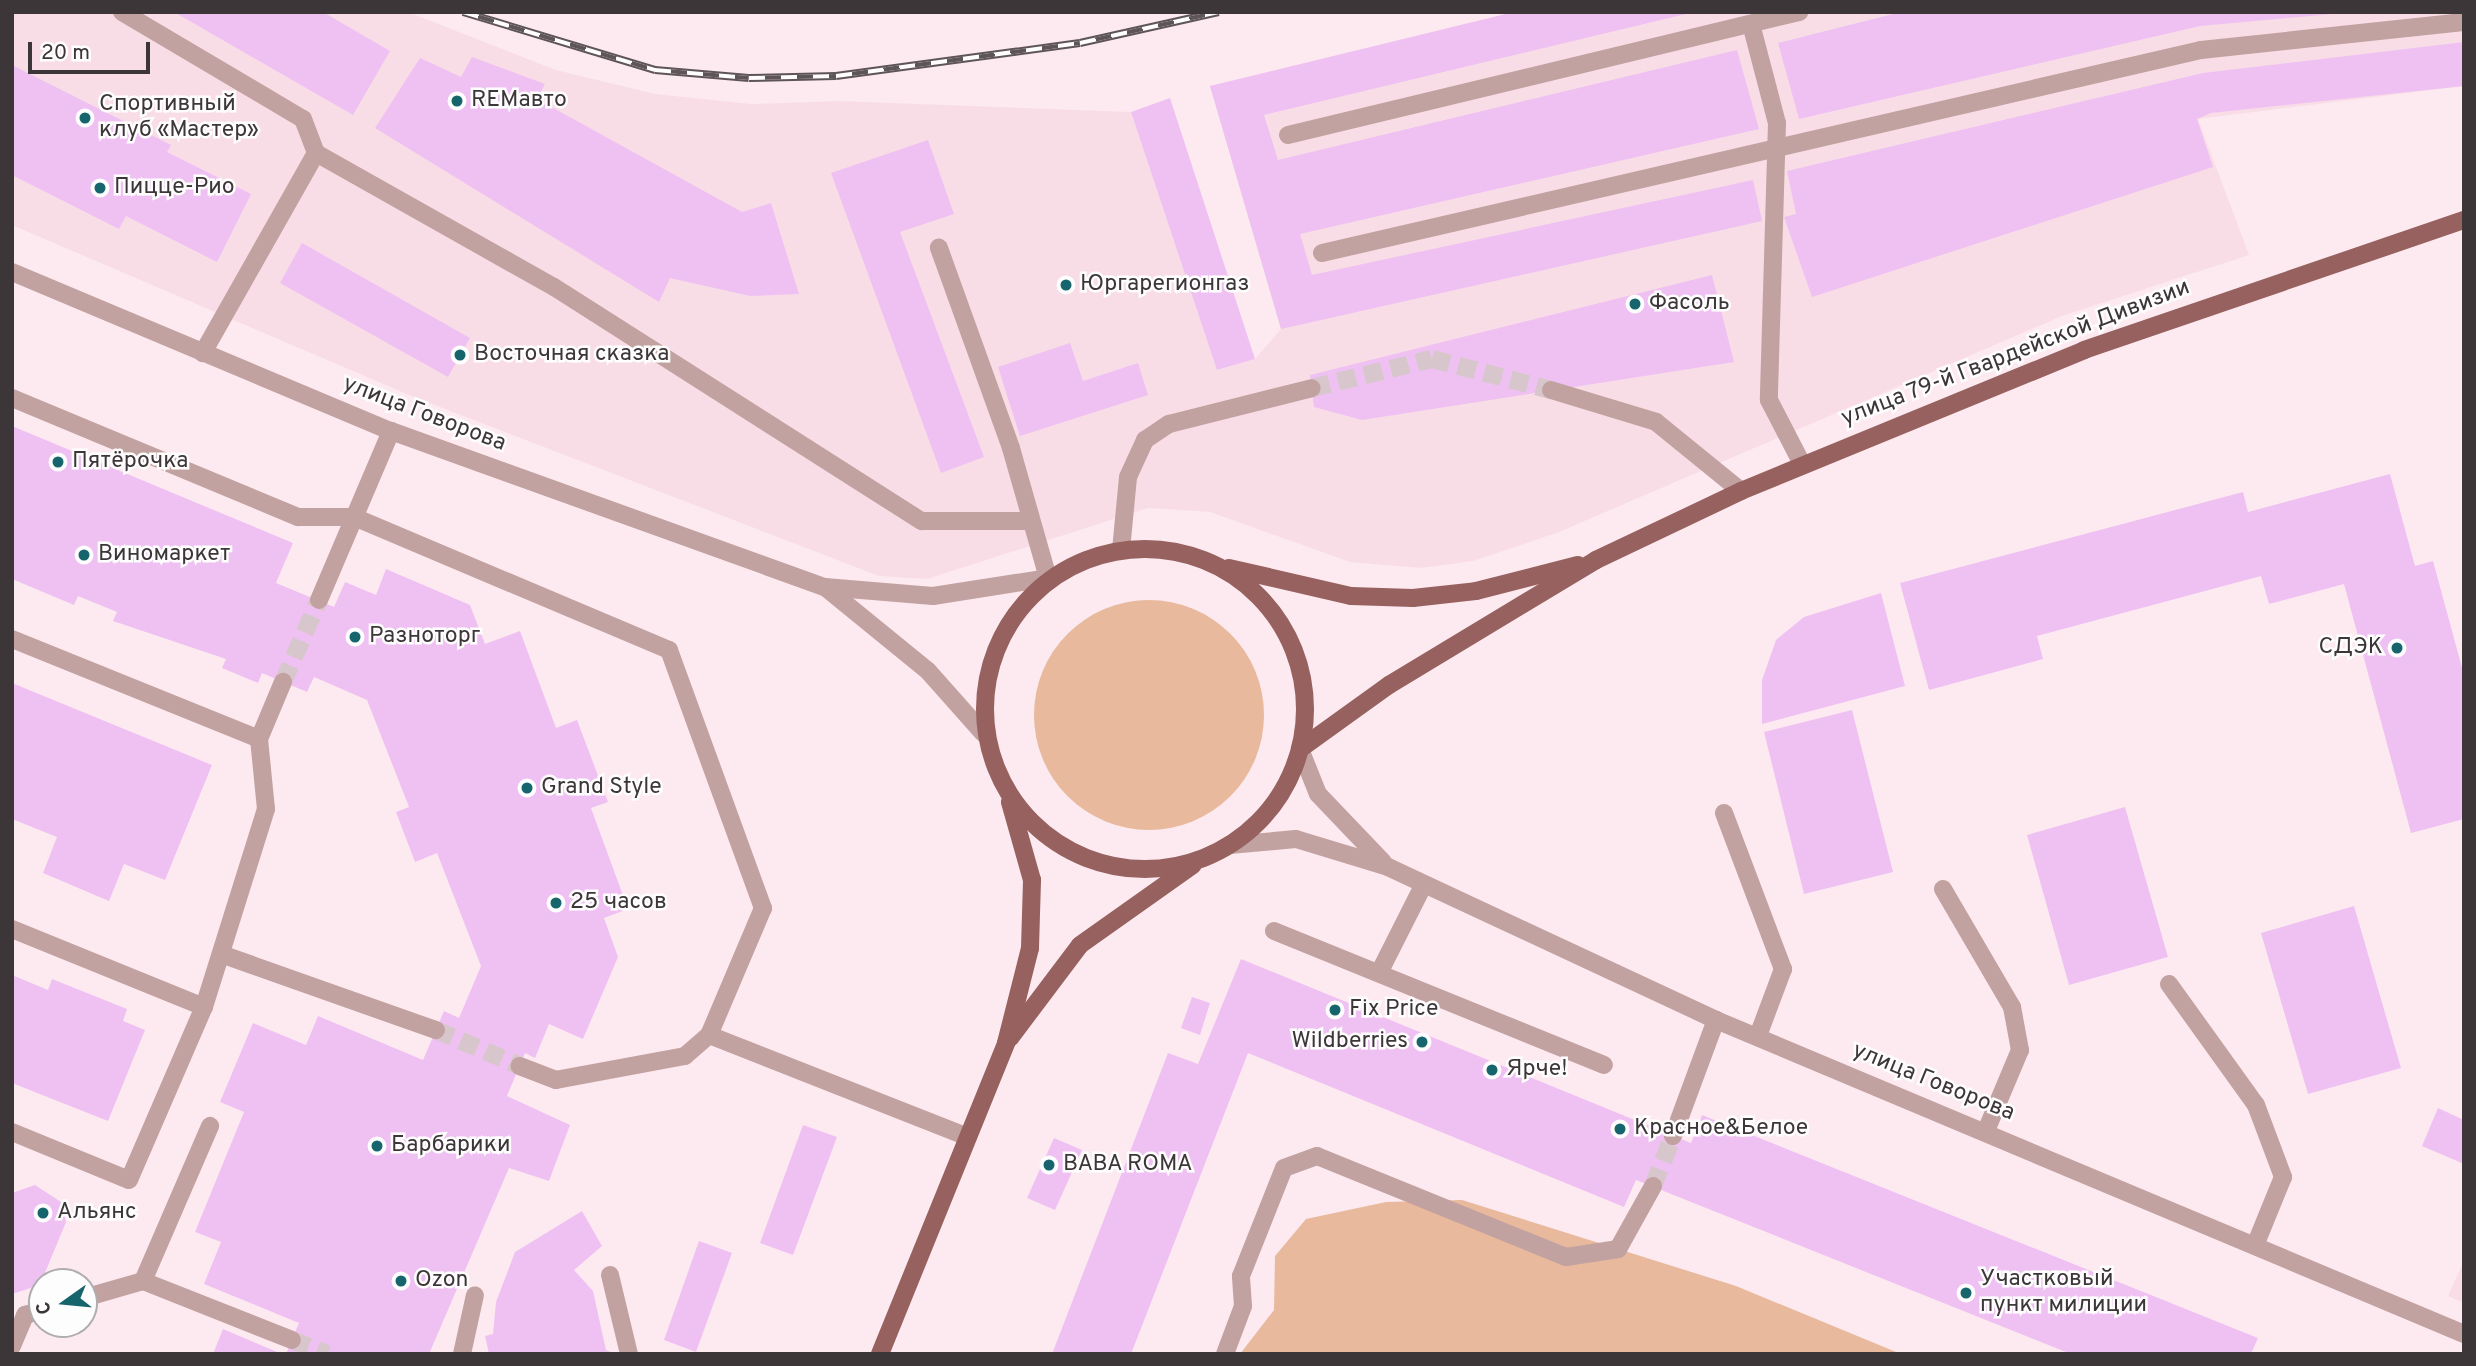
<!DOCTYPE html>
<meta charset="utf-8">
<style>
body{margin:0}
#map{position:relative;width:2476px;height:1366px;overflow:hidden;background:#fdeaf1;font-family:Overpass,sans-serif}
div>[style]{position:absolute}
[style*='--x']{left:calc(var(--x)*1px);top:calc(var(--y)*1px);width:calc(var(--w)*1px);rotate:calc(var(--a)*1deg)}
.built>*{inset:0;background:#f8dde7}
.green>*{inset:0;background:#e8b99d}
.round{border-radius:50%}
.building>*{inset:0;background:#efc1f2}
.minor-tunnel>*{height:18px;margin-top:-9px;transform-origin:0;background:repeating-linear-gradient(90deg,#d7c6cc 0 18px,transparent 0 27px)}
.minor>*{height:18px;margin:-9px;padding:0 9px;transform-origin:9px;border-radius:9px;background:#c2a2a0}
.major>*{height:18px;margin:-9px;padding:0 9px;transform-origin:9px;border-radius:9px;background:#96615e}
.major>.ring{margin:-9px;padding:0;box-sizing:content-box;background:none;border:18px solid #96615e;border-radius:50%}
.rail>*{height:8px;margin-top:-4px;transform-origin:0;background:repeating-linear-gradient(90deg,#fdfdfd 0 16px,#5e5558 0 32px);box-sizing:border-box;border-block:2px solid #5e5558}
.dots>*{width:19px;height:19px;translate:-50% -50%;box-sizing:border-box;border:4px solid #fdfdfd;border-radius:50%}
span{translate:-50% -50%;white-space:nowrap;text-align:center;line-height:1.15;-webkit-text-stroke:5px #fdfdfd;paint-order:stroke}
.poi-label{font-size:23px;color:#3d3639}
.left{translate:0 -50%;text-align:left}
.right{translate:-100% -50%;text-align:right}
.street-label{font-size:23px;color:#3d3639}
.frame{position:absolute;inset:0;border:14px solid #3d3639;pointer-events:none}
.north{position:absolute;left:28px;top:1268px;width:70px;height:70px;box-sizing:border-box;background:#fdfdfd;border:2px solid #b0adaf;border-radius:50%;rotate:255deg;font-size:19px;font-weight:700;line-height:28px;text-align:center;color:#3d3639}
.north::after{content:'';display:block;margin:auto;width:24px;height:32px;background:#16646c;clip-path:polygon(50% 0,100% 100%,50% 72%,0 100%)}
.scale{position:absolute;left:28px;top:42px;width:122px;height:32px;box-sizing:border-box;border:4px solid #3d3639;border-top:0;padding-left:9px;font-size:21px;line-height:24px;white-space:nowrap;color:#3d3639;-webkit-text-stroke:5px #fdfdfd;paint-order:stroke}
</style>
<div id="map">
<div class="built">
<div style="clip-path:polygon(12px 12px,408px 12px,556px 70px,655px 94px,751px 104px,839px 101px,1131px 112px,1218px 370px,1255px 359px,1281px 329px,1210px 86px,1514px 12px,2464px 12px,2464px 86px,2198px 119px,2249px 255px,2062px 316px,1559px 532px,1473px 561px,1421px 568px,1350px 562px,1210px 512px,1148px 508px,927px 579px,879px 576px,409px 395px,12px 225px)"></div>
<div style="clip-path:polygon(2464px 1260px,2464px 1303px,2448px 1296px)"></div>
</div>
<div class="green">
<div class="round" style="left:1034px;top:600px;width:230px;height:230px"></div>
<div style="clip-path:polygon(1462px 1200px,1736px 1286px,1901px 1354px,1240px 1354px,1274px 1310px,1275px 1256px,1306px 1219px,1386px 1202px)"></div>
</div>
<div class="building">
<div style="clip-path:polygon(174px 12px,323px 12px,390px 51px,353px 115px)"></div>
<div style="clip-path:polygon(1514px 12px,1690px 13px,1264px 115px,1278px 160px,1737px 50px,1759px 129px,1300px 234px,1312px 275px,1753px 180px,1762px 221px,1281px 329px,1210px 86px)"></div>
<div style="clip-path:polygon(1901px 12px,2332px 12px,2332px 14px,2200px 26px,1799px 119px,1778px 43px)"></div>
<div style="clip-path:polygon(2464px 42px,2464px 86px,2211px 113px,2197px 119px,2213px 167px,1812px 297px,1784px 217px,1796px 214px,1787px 171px,2203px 73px)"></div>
<div style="clip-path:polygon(472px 57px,545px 84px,537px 99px,742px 212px,771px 203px,799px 294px,750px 296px,670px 278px,659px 302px,375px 128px,420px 58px,461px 77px)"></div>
<div style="clip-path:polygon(12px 65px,171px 145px,167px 152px,251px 194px,217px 262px,126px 216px,119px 229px,12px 175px)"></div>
<div style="clip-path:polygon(1170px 98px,1255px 359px,1217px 370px,1131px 112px)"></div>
<div style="clip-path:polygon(928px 140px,954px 214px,900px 232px,984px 457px,941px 473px,831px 173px)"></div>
<div style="clip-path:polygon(302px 243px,470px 338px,448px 377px,280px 283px)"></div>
<div style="clip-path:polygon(1712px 275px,1734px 362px,1362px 420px,1314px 407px,1310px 375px)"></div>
<div style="clip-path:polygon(1070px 343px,1083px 381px,1138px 363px,1148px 395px,1020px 436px,998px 367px)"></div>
<div style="clip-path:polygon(12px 426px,293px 543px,276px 583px,334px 607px,345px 582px,376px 595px,386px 569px,470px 605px,485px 644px,520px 631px,556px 728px,577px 720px,608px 802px,591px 808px,628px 909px,604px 918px,618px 957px,583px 1039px,549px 1024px,535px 1058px,525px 1053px,507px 1096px,570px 1125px,549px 1181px,509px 1168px,429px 1354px,286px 1354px,299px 1323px,204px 1284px,221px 1242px,195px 1232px,244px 1112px,220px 1102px,253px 1023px,306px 1045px,318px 1016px,423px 1060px,444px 1011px,459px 1018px,481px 966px,437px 853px,415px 862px,396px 812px,409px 807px,367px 700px,314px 677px,307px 692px,262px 673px,258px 683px,222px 668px,226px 659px,113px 621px,117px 612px,78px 596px,74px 605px,12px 579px)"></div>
<div style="clip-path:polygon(2390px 474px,2415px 566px,2433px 561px,2464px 675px,2464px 819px,2411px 833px,2344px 584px,2269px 604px,2261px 576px,2037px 636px,2043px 659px,1929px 690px,1900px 583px,2243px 492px,2248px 512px)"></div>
<div style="clip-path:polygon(1881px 593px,1905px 686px,1762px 724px,1762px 680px,1776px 640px,1804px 617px)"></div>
<div style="clip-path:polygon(12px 683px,212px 765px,165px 880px,124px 864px,109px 901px,43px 873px,57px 837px,12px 819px)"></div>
<div style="clip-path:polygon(1852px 710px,1893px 872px,1804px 894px,1764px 732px)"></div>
<div style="clip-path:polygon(2125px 807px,2168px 957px,2069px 985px,2027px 835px)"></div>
<div style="clip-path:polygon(2354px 906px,2401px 1068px,2308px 1094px,2261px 933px)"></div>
<div style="clip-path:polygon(1241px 959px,1691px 1143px,1702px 1115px,2258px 1338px,2251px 1354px,2071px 1354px,1636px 1180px,1624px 1207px,1248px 1053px,1131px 1354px,1052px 1354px,1168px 1053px,1198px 1064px)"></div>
<div style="clip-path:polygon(12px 975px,48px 990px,52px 979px,127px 1009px,123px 1021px,145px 1030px,108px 1121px,12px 1083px)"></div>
<div style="clip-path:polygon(1192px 997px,1210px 1003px,1200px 1035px,1181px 1028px)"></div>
<div style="clip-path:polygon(2438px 1108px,2464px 1120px,2464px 1164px,2422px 1146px)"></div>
<div style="clip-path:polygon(803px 1125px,837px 1137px,793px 1255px,760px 1243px)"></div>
<div style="clip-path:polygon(1054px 1138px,1082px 1150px,1055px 1210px,1027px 1198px)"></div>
<div style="clip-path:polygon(35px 1185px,61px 1202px,66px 1222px,40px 1285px,12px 1294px,12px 1193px)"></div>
<div style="clip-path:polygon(582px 1211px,602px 1246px,574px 1270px,593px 1291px,606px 1350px,615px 1354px,489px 1354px,485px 1336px,493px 1334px,496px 1302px,515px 1252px)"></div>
<div style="clip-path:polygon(699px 1241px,732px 1253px,696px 1352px,664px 1340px)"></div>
<div style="clip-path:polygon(223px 1329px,282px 1354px,213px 1354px)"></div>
</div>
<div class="minor-tunnel">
<div style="--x:1312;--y:388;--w:123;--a:-13.6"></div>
<div style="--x:1432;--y:359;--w:123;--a:14.6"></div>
<div style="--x:283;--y:682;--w:90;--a:-66.3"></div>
<div style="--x:436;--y:1030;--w:91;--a:23.2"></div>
<div style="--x:1653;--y:1186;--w:54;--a:-68.2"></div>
<div style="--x:292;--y:1340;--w:38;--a:22"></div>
</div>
<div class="minor">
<div style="--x:122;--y:12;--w:210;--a:30.6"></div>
<div style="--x:303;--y:119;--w:36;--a:69"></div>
<div style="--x:316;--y:153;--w:230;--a:119.5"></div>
<div style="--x:1751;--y:24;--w:102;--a:75.3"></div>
<div style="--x:1777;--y:123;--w:277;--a:91.7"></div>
<div style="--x:1769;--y:400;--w:72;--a:62.7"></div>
<div style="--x:1288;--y:135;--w:526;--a:-13.53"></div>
<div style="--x:316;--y:153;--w:273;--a:29.4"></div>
<div style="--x:554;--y:287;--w:436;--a:32.5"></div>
<div style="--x:922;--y:521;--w:105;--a:0"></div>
<div style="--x:1322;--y:253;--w:902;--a:-13"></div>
<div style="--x:2201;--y:50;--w:264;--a:-6.1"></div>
<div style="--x:12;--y:272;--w:411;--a:22.8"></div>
<div style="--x:391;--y:431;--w:461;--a:19.8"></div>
<div style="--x:825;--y:587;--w:108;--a:4.8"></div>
<div style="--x:933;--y:596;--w:116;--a:-8.9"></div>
<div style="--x:1048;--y:578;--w:135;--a:-105.9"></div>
<div style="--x:1011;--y:448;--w:213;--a:-109.8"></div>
<div style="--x:1551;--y:390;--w:110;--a:16.9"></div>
<div style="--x:1656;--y:422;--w:109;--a:39.1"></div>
<div style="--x:12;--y:398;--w:310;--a:22.6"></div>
<div style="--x:298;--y:517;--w:56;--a:0"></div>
<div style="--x:354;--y:517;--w:342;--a:22.9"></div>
<div style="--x:669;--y:650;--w:275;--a:70"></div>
<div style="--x:763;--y:908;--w:138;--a:113"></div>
<div style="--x:709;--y:1035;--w:32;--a:139"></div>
<div style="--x:685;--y:1056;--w:131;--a:169.5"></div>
<div style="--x:556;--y:1080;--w:39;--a:-159"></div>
<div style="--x:1121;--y:550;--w:73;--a:-84.5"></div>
<div style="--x:1128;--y:477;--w:41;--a:-65.3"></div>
<div style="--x:1145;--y:440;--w:29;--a:-34"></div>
<div style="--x:1169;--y:424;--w:147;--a:-14.1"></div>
<div style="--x:825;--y:587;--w:133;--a:39.2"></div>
<div style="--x:928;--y:671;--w:83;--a:48.4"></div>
<div style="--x:319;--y:600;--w:184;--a:-66.9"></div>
<div style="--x:12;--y:639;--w:266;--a:22"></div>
<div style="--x:259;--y:739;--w:70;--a:84.3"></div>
<div style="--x:266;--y:809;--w:207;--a:107.4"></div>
<div style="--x:204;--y:1007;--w:207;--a:-157.9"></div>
<div style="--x:259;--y:739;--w:62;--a:-67.2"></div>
<div style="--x:1300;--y:749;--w:48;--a:68.2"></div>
<div style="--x:1318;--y:794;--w:94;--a:46.3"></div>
<div style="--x:1724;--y:813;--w:167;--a:69.3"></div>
<div style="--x:1783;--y:969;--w:72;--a:110.5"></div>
<div style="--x:1230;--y:845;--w:66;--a:-5.2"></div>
<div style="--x:1296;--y:839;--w:96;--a:16.9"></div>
<div style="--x:1388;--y:867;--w:362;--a:25"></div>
<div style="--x:1716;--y:1020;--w:811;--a:22.77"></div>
<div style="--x:1943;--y:889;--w:137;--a:59.7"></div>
<div style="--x:2012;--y:1007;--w:44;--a:79.5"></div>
<div style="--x:2020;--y:1050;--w:88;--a:112.8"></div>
<div style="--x:1274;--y:931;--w:356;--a:22.1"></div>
<div style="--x:221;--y:954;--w:228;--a:19.5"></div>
<div style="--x:1379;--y:973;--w:97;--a:-63.2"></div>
<div style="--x:2169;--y:984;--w:149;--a:54.3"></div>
<div style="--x:2256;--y:1105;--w:77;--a:69.4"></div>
<div style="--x:2283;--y:1177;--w:71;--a:112.2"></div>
<div style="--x:709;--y:1035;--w:278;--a:21.5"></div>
<div style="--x:12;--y:1132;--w:126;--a:22.3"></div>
<div style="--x:129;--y:1180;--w:189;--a:-66.6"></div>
<div style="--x:1673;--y:1136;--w:124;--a:-69.7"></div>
<div style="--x:610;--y:1275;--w:81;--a:76.5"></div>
<div style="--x:143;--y:1281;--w:169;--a:-66.6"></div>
<div style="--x:84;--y:1298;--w:61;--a:-16.1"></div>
<div style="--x:143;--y:1281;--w:160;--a:21.6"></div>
<div style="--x:12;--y:1346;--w:34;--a:-67"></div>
<div style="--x:25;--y:1315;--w:18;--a:-16"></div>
<div style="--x:462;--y:1354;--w:60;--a:-77.6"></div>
<div style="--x:1225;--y:1354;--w:51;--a:-69.4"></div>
<div style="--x:1243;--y:1306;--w:30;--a:-94"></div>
<div style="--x:1241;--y:1276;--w:116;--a:-68.3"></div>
<div style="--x:1284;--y:1168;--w:35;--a:-20"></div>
<div style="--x:1317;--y:1156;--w:269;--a:22.1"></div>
<div style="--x:1566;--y:1257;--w:53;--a:-8.7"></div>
<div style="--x:1618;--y:1249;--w:72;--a:-60.9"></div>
</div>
<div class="major">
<div class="ring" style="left:985px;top:549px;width:302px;height:302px"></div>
<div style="--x:1229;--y:568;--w:125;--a:12.9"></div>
<div style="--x:1351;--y:596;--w:62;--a:1.8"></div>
<div style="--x:1413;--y:598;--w:63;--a:-6.3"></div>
<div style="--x:1476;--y:591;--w:105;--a:-14.3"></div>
<div style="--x:1300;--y:749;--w:110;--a:-35.7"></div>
<div style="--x:1389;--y:685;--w:242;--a:-31.1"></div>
<div style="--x:1596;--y:560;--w:161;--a:-25.4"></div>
<div style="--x:1741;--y:491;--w:371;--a:-22.3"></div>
<div style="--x:2084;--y:350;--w:402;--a:-18.9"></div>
<div style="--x:1010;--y:1038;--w:116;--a:-53"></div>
<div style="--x:1080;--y:945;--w:138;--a:-35.3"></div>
<div style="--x:880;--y:1354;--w:336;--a:-67.9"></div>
<div style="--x:1006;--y:1043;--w:98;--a:-75.8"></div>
<div style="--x:1030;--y:948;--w:68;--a:-88.3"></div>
<div style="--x:1032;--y:880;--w:81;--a:-105.8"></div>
</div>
<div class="rail">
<div style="--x:463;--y:12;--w:201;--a:16.8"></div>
<div style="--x:655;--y:70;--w:94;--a:4.9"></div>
<div style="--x:749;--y:78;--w:87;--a:-1.3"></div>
<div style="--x:836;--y:76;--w:246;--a:-7.7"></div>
<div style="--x:1080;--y:43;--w:142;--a:-12.6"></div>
</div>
<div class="dots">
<div style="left:457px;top:101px;background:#16646c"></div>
<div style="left:85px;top:118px;background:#16646c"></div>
<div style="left:100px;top:188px;background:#16646c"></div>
<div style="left:1066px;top:285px;background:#16646c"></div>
<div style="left:1635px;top:304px;background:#16646c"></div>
<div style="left:460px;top:355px;background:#16646c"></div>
<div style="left:58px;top:462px;background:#16646c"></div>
<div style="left:84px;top:555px;background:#16646c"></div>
<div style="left:355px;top:637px;background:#16646c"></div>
<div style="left:2397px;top:648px;background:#16646c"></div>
<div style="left:527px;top:788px;background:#16646c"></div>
<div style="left:556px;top:903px;background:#16646c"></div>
<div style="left:1335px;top:1010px;background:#16646c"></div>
<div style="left:1422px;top:1042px;background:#16646c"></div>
<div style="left:1492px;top:1070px;background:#16646c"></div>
<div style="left:1620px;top:1129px;background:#16646c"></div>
<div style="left:377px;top:1146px;background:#16646c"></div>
<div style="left:1049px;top:1165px;background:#16646c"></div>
<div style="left:43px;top:1213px;background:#16646c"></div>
<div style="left:401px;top:1281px;background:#16646c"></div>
<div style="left:1966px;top:1293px;background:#16646c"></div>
</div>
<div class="poi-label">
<span class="left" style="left:471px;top:101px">REMавто</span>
<span class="left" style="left:99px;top:118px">Спортивный<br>клуб «Мастер»</span>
<span class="left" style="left:114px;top:188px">Пицце-Рио</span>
<span class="left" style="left:1080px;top:285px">Юргарегионгаз</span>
<span class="left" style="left:1649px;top:304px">Фасоль</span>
<span class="left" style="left:474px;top:355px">Восточная сказка</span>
<span class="left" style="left:72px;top:462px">Пятёрочка</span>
<span class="left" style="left:98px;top:555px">Виномаркет</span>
<span class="left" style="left:369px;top:637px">Разноторг</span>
<span class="right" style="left:2383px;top:648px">СДЭК</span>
<span class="left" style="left:541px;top:788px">Grand Style</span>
<span class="left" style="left:570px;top:903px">25 часов</span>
<span class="left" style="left:1349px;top:1010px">Fix Price</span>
<span class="right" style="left:1408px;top:1042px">Wildberries</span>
<span class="left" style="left:1506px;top:1070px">Ярче!</span>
<span class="left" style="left:1634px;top:1129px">Красное&amp;Белое</span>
<span class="left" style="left:391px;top:1146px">Барбарики</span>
<span class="left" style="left:1063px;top:1165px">BABA ROMA</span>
<span class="left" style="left:57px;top:1213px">Альянс</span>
<span class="left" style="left:1980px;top:1293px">Участковый<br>пункт милиции</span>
<span class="left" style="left:415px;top:1281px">Ozon</span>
</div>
<div class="street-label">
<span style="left:2016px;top:354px;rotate:-21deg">улица 79-й Гвардейской Дивизии</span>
<span style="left:424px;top:415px;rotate:21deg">улица Говорова</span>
<span style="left:1933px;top:1083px;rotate:22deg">улица Говорова</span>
</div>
<div class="frame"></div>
<div class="north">С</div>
<div class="scale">20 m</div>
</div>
